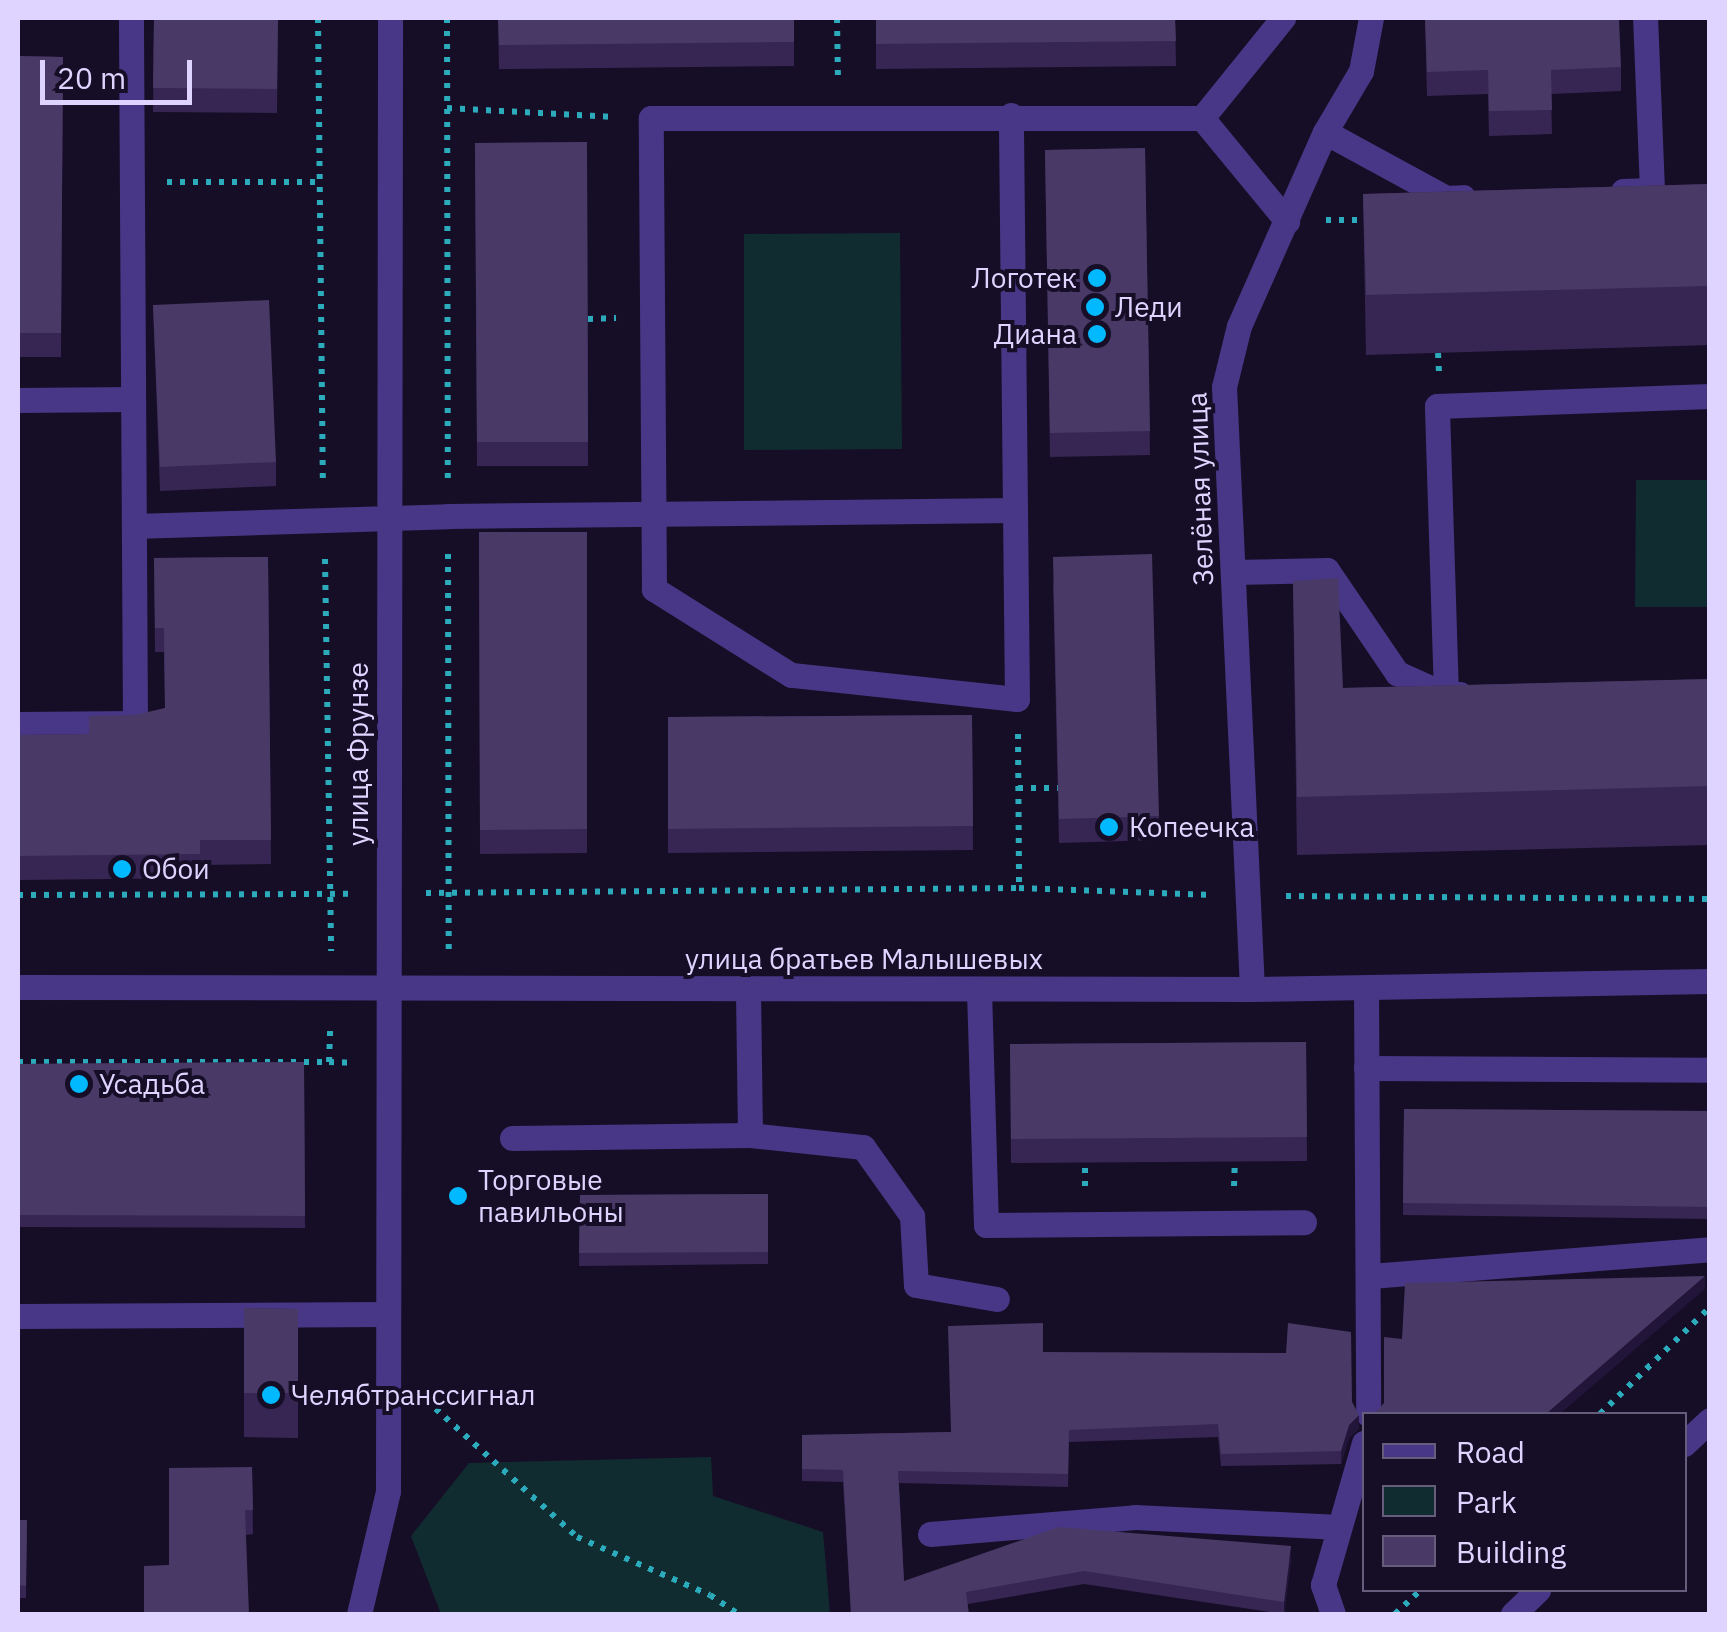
<!DOCTYPE html>
<meta charset="utf-8">
<style>
body{margin:0}
#map{position:relative;width:1727px;height:1632px;overflow:hidden;background:#160e26;font-family:"IBM Plex Sans",sans-serif}
div>[style]{position:absolute}
[style*='--x']{left:calc(var(--x)*1px);top:calc(var(--y)*1px);width:calc(var(--w)*1px);rotate:calc(var(--a)*1deg)}
.green>*{inset:0;background:#112c30}
.path>*{height:6px;margin-top:-3px;transform-origin:0;background:repeating-linear-gradient(90deg,#2babbb 0 5px,transparent 0 13px)}
.minor>*{height:25px;margin:-12.5px;padding:0 12.5px;transform-origin:12.5px;border-radius:12.5px;background:#483786}
.wall>*{inset:0;background:#372654}
.shaded-wall>*{inset:0;background:#22153a}
.building>*{inset:0;background:#493966}
.dots>*{width:28px;height:28px;translate:-50% -50%;box-sizing:border-box;border:5px solid #160e26;border-radius:50%}
span{translate:-50% -50%;white-space:nowrap;text-align:center;line-height:1.15;-webkit-text-stroke:8px #160e26;paint-order:stroke}
.poi-label{font-size:28px;color:#dfd3ff}
.right{translate:-100% -50%;text-align:right}
.left{translate:0 -50%;text-align:left}
.street-label{font-size:28px;color:#dfd3ff}
.frame{position:absolute;inset:0;border:20px solid #dfd3ff;pointer-events:none}
.legend{position:absolute;left:1362px;top:1412px;width:325px;height:180px;box-sizing:border-box;background:#160e26;border:2px solid #665d7d;margin:0;padding:12px 18px;list-style:none;font-size:30px;color:#dfd3ff}
.legend li{display:flex;align-items:center;gap:20px;height:50px}
.legend b{width:50px;border:2px solid #665d7d}
.scale{position:absolute;left:40px;top:60px;width:152px;height:45px;box-sizing:border-box;border:5px solid #dfd3ff;border-top:0;padding-left:12px;font-size:30px;line-height:35px;white-space:nowrap;color:#dfd3ff;-webkit-text-stroke:8px #160e26;paint-order:stroke}
</style>
<div id="map">
<div class="green">
<div style="clip-path:polygon(900px 233px,902px 449px,744px 450px,744px 234px)"></div>
<div style="clip-path:polygon(1636px 480px,1709px 480px,1709px 607px,1635px 607px)"></div>
<div style="clip-path:polygon(711px 1457px,713px 1496px,823px 1532px,830px 1614px,441px 1614px,411px 1536px,469px 1463px)"></div>
</div>
<div class="path">
<div style="--x:318;--y:18;--w:463;--a:89.4"></div>
<div style="--x:447;--y:18;--w:463;--a:89.9"></div>
<div style="--x:837;--y:18;--w:62;--a:89.1"></div>
<div style="--x:447;--y:108;--w:168;--a:3.1"></div>
<div style="--x:167;--y:182;--w:152;--a:0"></div>
<div style="--x:1326;--y:220;--w:42;--a:0"></div>
<div style="--x:588;--y:319;--w:28;--a:-2"></div>
<div style="--x:1438;--y:353;--w:19;--a:87"></div>
<div style="--x:448;--y:554;--w:397;--a:89.9"></div>
<div style="--x:325;--y:559;--w:392;--a:89.1"></div>
<div style="--x:1018;--y:734;--w:154;--a:89.6"></div>
<div style="--x:1018;--y:788;--w:40;--a:0"></div>
<div style="--x:426;--y:893;--w:593;--a:-0.48"></div>
<div style="--x:1019;--y:888;--w:194;--a:2.1"></div>
<div style="--x:18;--y:895;--w:335;--a:-0.2"></div>
<div style="--x:1286;--y:896;--w:424;--a:0.4"></div>
<div style="--x:18;--y:1062;--w:311;--a:0"></div>
<div style="--x:329;--y:1062;--w:38;--a:-88"></div>
<div style="--x:329;--y:1062;--w:24;--a:2"></div>
<div style="--x:1085;--y:1186;--w:23;--a:-90"></div>
<div style="--x:1234;--y:1186;--w:24;--a:-88"></div>
<div style="--x:426;--y:1400;--w:204;--a:42.2"></div>
<div style="--x:577;--y:1537;--w:145;--a:23.6"></div>
<div style="--x:710;--y:1595;--w:34;--a:34"></div>
<div style="--x:1600;--y:1414;--w:153;--a:-44.2"></div>
<div style="--x:1395;--y:1614;--w:35;--a:-43"></div>
</div>
<div class="minor">
<div style="--x:1202;--y:118;--w:129;--a:-51"></div>
<div style="--x:1325;--y:132;--w:138;--a:28.6"></div>
<div style="--x:1446;--y:198;--w:17;--a:-3"></div>
<div style="--x:1623;--y:191;--w:29;--a:-2"></div>
<div style="--x:1652;--y:190;--w:172;--a:-92.3"></div>
<div style="--x:18;--y:400;--w:115;--a:-0.5"></div>
<div style="--x:1015;--y:510;--w:189;--a:89.4"></div>
<div style="--x:1017;--y:699;--w:227;--a:-173.9"></div>
<div style="--x:791;--y:675;--w:162;--a:-147.9"></div>
<div style="--x:654;--y:589;--w:471;--a:-90.4"></div>
<div style="--x:651;--y:118;--w:551;--a:0"></div>
<div style="--x:1202;--y:118;--w:134;--a:50.5"></div>
<div style="--x:134;--y:526;--w:314;--a:-1.8"></div>
<div style="--x:448;--y:516;--w:567;--a:-0.61"></div>
<div style="--x:1015;--y:510;--w:395;--a:-90.6"></div>
<div style="--x:1233;--y:572;--w:94;--a:-1.2"></div>
<div style="--x:1327;--y:570;--w:125;--a:55.8"></div>
<div style="--x:1397;--y:673;--w:54;--a:24.2"></div>
<div style="--x:1446;--y:695;--w:14;--a:-4"></div>
<div style="--x:1446;--y:695;--w:289;--a:-91.8"></div>
<div style="--x:1437;--y:406;--w:273;--a:-2.1"></div>
<div style="--x:18;--y:724;--w:117;--a:-0.5"></div>
<div style="--x:135;--y:723;--w:705;--a:-90.33"></div>
<div style="--x:18;--y:987;--w:1234;--a:0.09"></div>
<div style="--x:1252;--y:989;--w:458;--a:-1"></div>
<div style="--x:1366;--y:988;--w:426;--a:89.7"></div>
<div style="--x:1252;--y:989;--w:603;--a:-92.66"></div>
<div style="--x:1224;--y:387;--w:63;--a:-76.2"></div>
<div style="--x:1239;--y:326;--w:212;--a:-66.1"></div>
<div style="--x:1325;--y:132;--w:71;--a:-59.5"></div>
<div style="--x:1361;--y:71;--w:54;--a:-79.3"></div>
<div style="--x:979;--y:990;--w:235;--a:88.3"></div>
<div style="--x:986;--y:1225;--w:318;--a:-0.5"></div>
<div style="--x:1366;--y:1068;--w:344;--a:0.3"></div>
<div style="--x:750;--y:1135;--w:114;--a:6.1"></div>
<div style="--x:863;--y:1147;--w:85;--a:54.6"></div>
<div style="--x:912;--y:1216;--w:69;--a:86.7"></div>
<div style="--x:916;--y:1285;--w:82;--a:9.8"></div>
<div style="--x:512;--y:1138;--w:238;--a:-0.7"></div>
<div style="--x:750;--y:1135;--w:147;--a:-90.8"></div>
<div style="--x:1370;--y:1276;--w:341;--a:-4.5"></div>
<div style="--x:18;--y:1316;--w:370;--a:-0.3"></div>
<div style="--x:1684;--y:1444;--w:35;--a:-43"></div>
<div style="--x:930;--y:1534;--w:206;--a:-4.7"></div>
<div style="--x:1135;--y:1517;--w:204;--a:2.8"></div>
<div style="--x:359;--y:1614;--w:126;--a:-76.7"></div>
<div style="--x:388;--y:1491;--w:1473;--a:-89.92"></div>
<div style="--x:1333;--y:1614;--w:31;--a:-109"></div>
<div style="--x:1323;--y:1585;--w:148;--a:-73.9"></div>
<div style="--x:1513;--y:1614;--w:35;--a:-44"></div>
</div>
<div class="wall">
<div style="clip-path:polygon(154px 18px,278px 18px,277px 113px,153px 112px)"></div>
<div style="clip-path:polygon(498px 18px,794px 18px,794px 66px,499px 69px)"></div>
<div style="clip-path:polygon(876px 18px,1175px 18px,1176px 66px,876px 69px)"></div>
<div style="clip-path:polygon(1425px 18px,1621px 67px,1621px 91px,1551px 94px,1552px 134px,1489px 136px,1488px 94px,1427px 96px)"></div>
<div style="clip-path:polygon(18px 56px,63px 57px,61px 357px,18px 357px)"></div>
<div style="clip-path:polygon(587px 142px,588px 466px,477px 466px,475px 143px)"></div>
<div style="clip-path:polygon(1145px 148px,1150px 455px,1050px 457px,1045px 150px)"></div>
<div style="clip-path:polygon(1710px 184px,1710px 345px,1366px 355px,1363px 194px)"></div>
<div style="clip-path:polygon(153px 305px,276px 462px,276px 486px,160px 491px)"></div>
<div style="clip-path:polygon(479px 532px,587px 532px,587px 853px,480px 854px)"></div>
<div style="clip-path:polygon(268px 557px,271px 864px,200px 865px,200px 878px,18px 880px,18px 735px,89px 734px,165px 708px,164px 652px,155px 652px,154px 558px)"></div>
<div style="clip-path:polygon(1053px 581px,1159px 816px,1159px 840px,1059px 843px)"></div>
<div style="clip-path:polygon(1293px 581px,1343px 688px,1710px 679px,1710px 845px,1297px 855px)"></div>
<div style="clip-path:polygon(972px 715px,973px 850px,668px 853px,668px 717px)"></div>
<div style="clip-path:polygon(1306px 1042px,1307px 1161px,1011px 1163px,1010px 1044px)"></div>
<div style="clip-path:polygon(304px 1062px,305px 1228px,18px 1227px,18px 1064px)"></div>
<div style="clip-path:polygon(1404px 1109px,1710px 1111px,1710px 1219px,1403px 1215px)"></div>
<div style="clip-path:polygon(768px 1194px,768px 1264px,579px 1266px,580px 1195px)"></div>
<div style="clip-path:polygon(244px 1308px,298px 1309px,298px 1438px,244px 1437px)"></div>
<div style="clip-path:polygon(1043px 1352px,1352px 1402px,1359px 1428px,1349px 1438px,1341px 1464px,1221px 1466px,1218px 1437px,1069px 1442px,1068px 1487px,899px 1483px,904px 1581px,1291px 1559px,1284px 1614px,1084px 1584px,968px 1604px,851px 1614px,843px 1482px,802px 1481px,802px 1435px,951px 1432px)"></div>
<div style="clip-path:polygon(252px 1467px,253px 1534px,246px 1535px,169px 1565px)"></div>
<div style="clip-path:polygon(18px 1520px,27px 1520px,26px 1598px,18px 1598px)"></div>
</div>
<div class="shaded-wall">
<div style="clip-path:polygon(1705px 1276px,1705px 1289px,1560px 1414px,1546px 1414px)"></div>
<div style="clip-path:polygon(1359px 1415px,1359px 1428px,1349px 1438px,1341px 1464px,1341px 1451px,1349px 1425px)"></div>
<div style="clip-path:polygon(1291px 1546px,1291px 1559px,1284px 1614px,1284px 1602px)"></div>
</div>
<div class="building">
<div style="clip-path:polygon(154px 18px,278px 18px,277px 89px,153px 88px)"></div>
<div style="clip-path:polygon(498px 18px,794px 18px,794px 42px,499px 45px)"></div>
<div style="clip-path:polygon(876px 18px,1175px 18px,1176px 41px,876px 44px)"></div>
<div style="clip-path:polygon(1425px 18px,1619px 18px,1621px 67px,1551px 70px,1552px 110px,1489px 111px,1488px 70px,1427px 72px)"></div>
<div style="clip-path:polygon(18px 56px,63px 57px,61px 333px,18px 333px)"></div>
<div style="clip-path:polygon(587px 142px,588px 442px,477px 442px,475px 143px)"></div>
<div style="clip-path:polygon(1145px 148px,1150px 431px,1050px 433px,1045px 150px)"></div>
<div style="clip-path:polygon(1710px 184px,1710px 286px,1366px 295px,1363px 194px)"></div>
<div style="clip-path:polygon(269px 300px,276px 462px,160px 467px,153px 305px)"></div>
<div style="clip-path:polygon(479px 532px,587px 532px,587px 829px,480px 830px)"></div>
<div style="clip-path:polygon(1152px 554px,1159px 816px,1059px 819px,1053px 557px)"></div>
<div style="clip-path:polygon(268px 557px,271px 840px,200px 840px,200px 854px,18px 856px,18px 735px,89px 734px,89px 716px,135px 715px,165px 708px,164px 628px,155px 628px,154px 558px)"></div>
<div style="clip-path:polygon(1338px 578px,1343px 688px,1710px 679px,1710px 786px,1297px 797px,1293px 581px)"></div>
<div style="clip-path:polygon(972px 715px,973px 826px,668px 829px,668px 717px)"></div>
<div style="clip-path:polygon(1306px 1042px,1307px 1137px,1011px 1139px,1010px 1044px)"></div>
<div style="clip-path:polygon(304px 1062px,305px 1216px,18px 1215px,18px 1064px)"></div>
<div style="clip-path:polygon(1404px 1109px,1710px 1111px,1710px 1207px,1403px 1203px)"></div>
<div style="clip-path:polygon(768px 1194px,768px 1252px,579px 1253px,580px 1195px)"></div>
<div style="clip-path:polygon(1705px 1276px,1546px 1414px,1374px 1414px,1384px 1403px,1384px 1337px,1402px 1339px,1405px 1283px)"></div>
<div style="clip-path:polygon(244px 1308px,298px 1309px,298px 1393px,244px 1393px)"></div>
<div style="clip-path:polygon(1043px 1323px,1043px 1352px,1286px 1353px,1288px 1323px,1351px 1332px,1352px 1402px,1359px 1415px,1349px 1425px,1341px 1451px,1221px 1454px,1218px 1424px,1069px 1430px,1068px 1474px,898px 1471px,904px 1581px,1059px 1527px,1291px 1546px,1284px 1602px,1084px 1571px,966px 1592px,969px 1614px,851px 1614px,843px 1470px,802px 1469px,802px 1435px,951px 1432px,948px 1326px)"></div>
<div style="clip-path:polygon(252px 1467px,253px 1510px,245px 1510px,249px 1614px,144px 1614px,144px 1566px,169px 1565px,169px 1468px)"></div>
<div style="clip-path:polygon(18px 1520px,27px 1520px,26px 1586px,18px 1585px)"></div>
</div>
<div class="dots">
<div style="left:1097px;top:278px;background:#00b9fe"></div>
<div style="left:1095px;top:307px;background:#00b9fe"></div>
<div style="left:1097px;top:334px;background:#00b9fe"></div>
<div style="left:1109px;top:827px;background:#00b9fe"></div>
<div style="left:122px;top:869px;background:#00b9fe"></div>
<div style="left:79px;top:1084px;background:#00b9fe"></div>
<div style="left:458px;top:1196px;background:#00b9fe"></div>
<div style="left:271px;top:1395px;background:#00b9fe"></div>
</div>
<div class="poi-label">
<span class="right" style="left:1077px;top:278px">Логотек</span>
<span class="left" style="left:1115px;top:307px">Леди</span>
<span class="right" style="left:1077px;top:334px">Диана</span>
<span class="left" style="left:1129px;top:827px">Копеечка</span>
<span class="left" style="left:142px;top:869px">Обои</span>
<span class="left" style="left:99px;top:1084px">Усадьба</span>
<span class="left" style="left:478px;top:1196px">Торговые<br>павильоны</span>
<span class="left" style="left:291px;top:1395px">Челябтранссигнал</span>
</div>
<div class="street-label">
<span style="left:1200px;top:489px;rotate:-92deg">Зелёная улица</span>
<span style="left:358px;top:754px;rotate:-90deg">улица Фрунзе</span>
<span style="left:864px;top:959px">улица братьев Малышевых</span>
</div>
<div class="frame"></div>
<ul class="legend">
<li><b style="height:12px;background:#483786"></b>Road</li>
<li><b style="height:28px;background:#112c30"></b>Park</li>
<li><b style="height:28px;background:#493966"></b>Building</li>
</ul>
<div class="scale">20 m</div>
</div>
